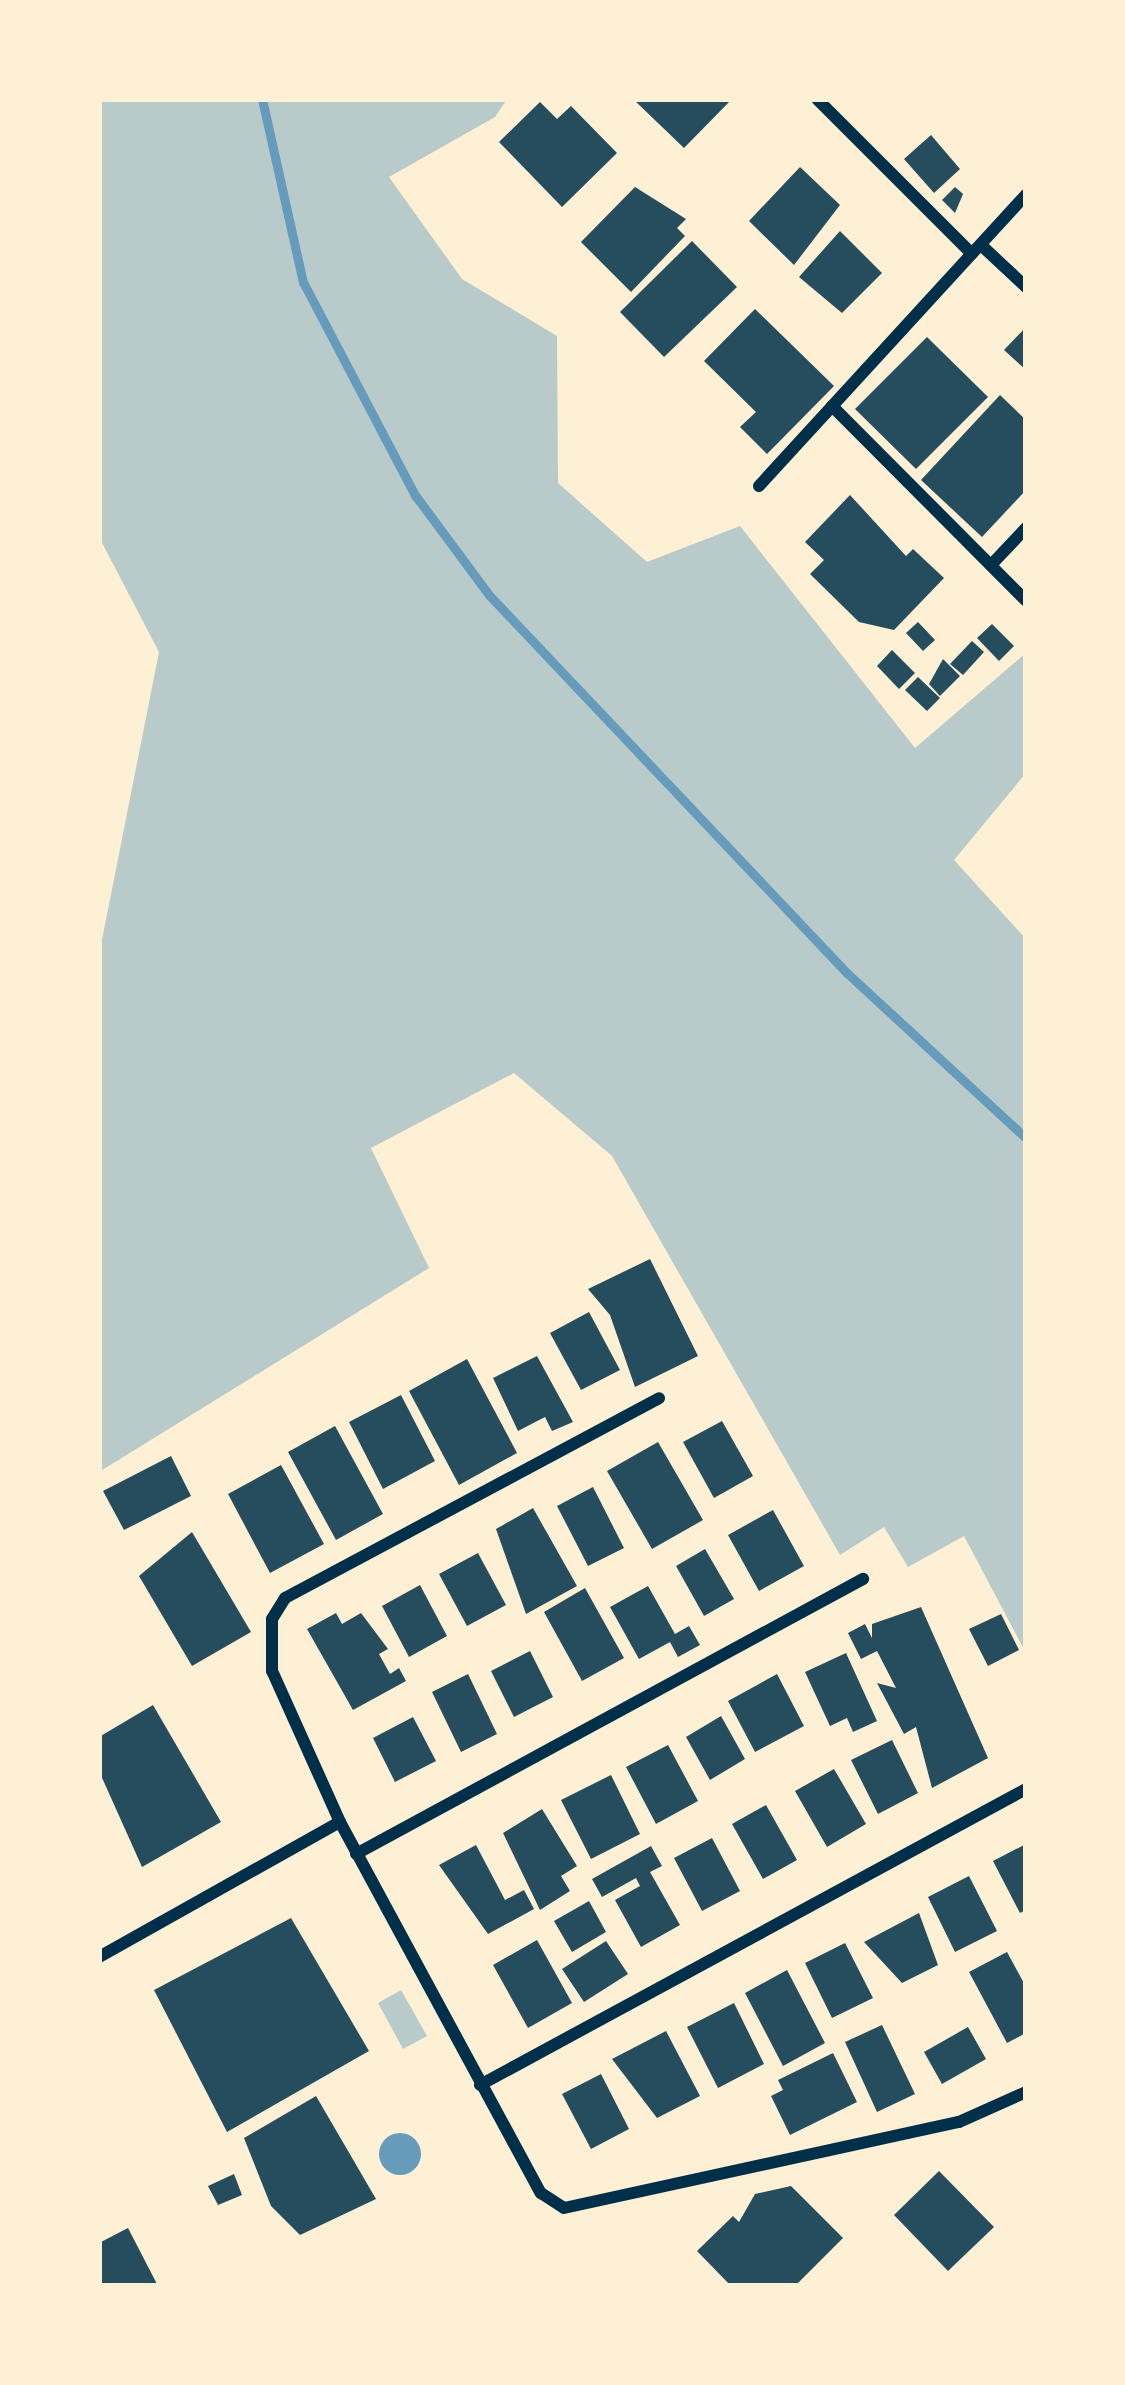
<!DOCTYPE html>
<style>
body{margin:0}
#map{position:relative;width:1125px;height:2385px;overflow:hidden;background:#fdf0d5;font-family:"Titillium Web",sans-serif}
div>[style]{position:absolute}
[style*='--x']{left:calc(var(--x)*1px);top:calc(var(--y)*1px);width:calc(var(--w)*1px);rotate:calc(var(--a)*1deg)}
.green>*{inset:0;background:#b9caca}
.water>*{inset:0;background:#669bbc}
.round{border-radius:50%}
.stream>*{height:9px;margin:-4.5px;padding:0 4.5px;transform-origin:4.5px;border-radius:4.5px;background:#669bbc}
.building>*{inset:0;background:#264d5e}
.minor>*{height:12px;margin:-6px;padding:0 6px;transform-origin:6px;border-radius:6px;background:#003049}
span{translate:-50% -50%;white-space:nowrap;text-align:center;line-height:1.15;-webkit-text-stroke:9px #fdf0d5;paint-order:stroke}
.frame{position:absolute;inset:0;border:102px solid #fdf0d5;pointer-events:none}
</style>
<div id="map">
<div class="green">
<div style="clip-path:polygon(99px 99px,507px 99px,495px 117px,389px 177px,462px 279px,557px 336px,558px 483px,647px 562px,740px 526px,915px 748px,1026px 653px,1026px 773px,954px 860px,1026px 939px,1026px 1653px,964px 1536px,908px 1567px,884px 1527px,840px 1555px,612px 1156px,514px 1073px,371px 1148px,429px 1268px,99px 1472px,99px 955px,159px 652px,99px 537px)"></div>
<div style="clip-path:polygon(401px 1990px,427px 2036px,403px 2049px,378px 2003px)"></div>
</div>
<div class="water">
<div class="round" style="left:379px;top:2133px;width:42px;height:42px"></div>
</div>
<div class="stream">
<div style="--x:262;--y:99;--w:188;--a:77.4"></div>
<div style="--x:303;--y:282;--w:241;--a:62.3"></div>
<div style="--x:415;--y:495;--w:124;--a:53.5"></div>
<div style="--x:489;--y:595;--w:521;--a:46.56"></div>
<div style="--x:847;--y:973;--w:243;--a:42.7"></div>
</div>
<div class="building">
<div style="clip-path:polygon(633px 99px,732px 99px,684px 148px)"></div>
<div style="clip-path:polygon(540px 102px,557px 119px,571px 106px,617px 153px,562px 207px,499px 142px)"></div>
<div style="clip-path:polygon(931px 135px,960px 169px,934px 193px,904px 159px)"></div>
<div style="clip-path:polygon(800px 167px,840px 205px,794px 265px,749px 221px)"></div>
<div style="clip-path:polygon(635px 187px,686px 219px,677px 228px,685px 236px,631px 292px,581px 242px)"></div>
<div style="clip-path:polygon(955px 187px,963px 194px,955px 213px,942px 200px)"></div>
<div style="clip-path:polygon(840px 231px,882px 273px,842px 313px,799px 277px)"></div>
<div style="clip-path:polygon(692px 241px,737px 287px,664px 357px,620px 312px)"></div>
<div style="clip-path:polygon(755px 309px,834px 386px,767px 454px,740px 427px,756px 412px,704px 361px)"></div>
<div style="clip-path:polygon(1026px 327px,1026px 370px,1004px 350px)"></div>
<div style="clip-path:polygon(927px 337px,988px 397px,916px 469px,855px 409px)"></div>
<div style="clip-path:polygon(1000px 395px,1026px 420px,1026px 490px,982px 537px,921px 480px)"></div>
<div style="clip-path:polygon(850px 495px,906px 556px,913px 549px,944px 578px,894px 630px,859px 622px,810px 574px,824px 560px,805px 542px)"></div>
<div style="clip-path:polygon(918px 622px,935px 640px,923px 651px,906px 633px)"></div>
<div style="clip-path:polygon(992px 624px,1014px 646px,999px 661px,977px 638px)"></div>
<div style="clip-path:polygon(972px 641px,984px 652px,963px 675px,950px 664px)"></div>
<div style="clip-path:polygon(892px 650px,915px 673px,899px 689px,877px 666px)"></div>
<div style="clip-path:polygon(943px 659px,960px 676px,940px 696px,929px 684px)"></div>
<div style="clip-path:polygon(918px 677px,940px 698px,927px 711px,905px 690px)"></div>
<div style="clip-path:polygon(650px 1259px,698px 1356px,635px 1387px,610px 1315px,588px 1289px)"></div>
<div style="clip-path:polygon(589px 1312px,620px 1370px,581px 1390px,550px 1333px)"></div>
<div style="clip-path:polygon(537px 1356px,573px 1422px,552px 1431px,545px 1417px,518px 1431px,493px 1378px)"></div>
<div style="clip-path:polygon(467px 1359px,517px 1453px,459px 1485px,409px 1391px)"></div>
<div style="clip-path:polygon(401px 1395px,435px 1461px,383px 1489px,349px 1422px)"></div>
<div style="clip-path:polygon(722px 1421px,753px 1476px,714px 1498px,683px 1442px)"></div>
<div style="clip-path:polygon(335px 1426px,383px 1514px,336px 1540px,288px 1452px)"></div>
<div style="clip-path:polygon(658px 1442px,703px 1520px,652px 1549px,607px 1471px)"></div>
<div style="clip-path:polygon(171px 1456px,191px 1496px,124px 1530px,103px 1491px)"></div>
<div style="clip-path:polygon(281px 1465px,324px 1544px,270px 1573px,228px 1494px)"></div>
<div style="clip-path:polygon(593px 1487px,624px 1548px,588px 1566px,557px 1506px)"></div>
<div style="clip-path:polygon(533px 1508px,577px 1586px,526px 1614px,496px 1529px)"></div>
<div style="clip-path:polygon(773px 1510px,804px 1566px,759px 1591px,728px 1535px)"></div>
<div style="clip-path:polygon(192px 1532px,251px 1632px,192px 1666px,139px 1576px)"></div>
<div style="clip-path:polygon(705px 1549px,734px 1599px,704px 1616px,676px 1566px)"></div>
<div style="clip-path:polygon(478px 1553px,506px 1605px,467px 1626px,439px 1574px)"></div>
<div style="clip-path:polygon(420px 1585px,447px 1636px,409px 1657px,382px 1606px)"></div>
<div style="clip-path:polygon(648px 1586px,675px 1634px,689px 1626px,700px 1645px,678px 1657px,670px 1642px,639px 1659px,610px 1607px)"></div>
<div style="clip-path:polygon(585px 1588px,624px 1658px,582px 1681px,544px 1612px)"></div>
<div style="clip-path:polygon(921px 1607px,988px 1758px,932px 1788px,916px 1727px,904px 1734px,877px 1683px,896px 1688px,877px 1651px,861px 1659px,848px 1633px,865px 1624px,872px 1638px,872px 1624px)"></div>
<div style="clip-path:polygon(336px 1613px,342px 1624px,361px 1613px,388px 1649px,379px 1654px,390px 1674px,399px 1668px,406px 1681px,353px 1710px,307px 1629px)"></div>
<div style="clip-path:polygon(1001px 1614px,1019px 1650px,988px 1666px,969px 1629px)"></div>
<div style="clip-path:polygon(530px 1651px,553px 1697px,514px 1717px,491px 1671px)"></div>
<div style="clip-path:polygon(846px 1653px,877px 1721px,853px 1732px,847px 1718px,830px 1726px,805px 1672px)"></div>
<div style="clip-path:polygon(468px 1674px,497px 1734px,461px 1752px,432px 1692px)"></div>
<div style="clip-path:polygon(777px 1674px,804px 1726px,755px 1752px,728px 1701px)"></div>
<div style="clip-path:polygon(153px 1705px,221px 1822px,142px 1867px,99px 1771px,99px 1737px)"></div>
<div style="clip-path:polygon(721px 1716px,745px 1759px,710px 1780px,686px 1737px)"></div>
<div style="clip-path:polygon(413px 1717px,436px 1761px,395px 1782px,373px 1738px)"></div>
<div style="clip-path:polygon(892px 1740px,918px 1793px,878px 1814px,851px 1760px)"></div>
<div style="clip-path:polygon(668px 1745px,698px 1801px,656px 1824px,626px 1767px)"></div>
<div style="clip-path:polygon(834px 1769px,866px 1824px,827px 1847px,795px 1791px)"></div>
<div style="clip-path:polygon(611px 1775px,640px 1834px,591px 1859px,561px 1800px)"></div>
<div style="clip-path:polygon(766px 1805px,797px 1860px,763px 1879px,732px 1824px)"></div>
<div style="clip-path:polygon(542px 1809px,577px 1866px,561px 1876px,570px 1891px,540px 1910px,503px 1833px)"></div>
<div style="clip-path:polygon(712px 1838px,740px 1891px,702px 1911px,674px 1858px)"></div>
<div style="clip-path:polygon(1026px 1844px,1026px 1910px,1020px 1913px,993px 1861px)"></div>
<div style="clip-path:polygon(476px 1845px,505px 1900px,524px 1890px,534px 1909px,488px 1934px,439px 1865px)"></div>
<div style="clip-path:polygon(651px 1846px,662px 1866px,650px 1872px,680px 1925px,641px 1947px,615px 1900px,640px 1886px,636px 1878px,602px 1897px,592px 1879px)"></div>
<div style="clip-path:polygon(969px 1876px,997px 1931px,955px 1952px,928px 1897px)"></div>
<div style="clip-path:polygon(589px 1901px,606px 1932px,572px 1952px,554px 1921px)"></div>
<div style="clip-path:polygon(919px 1913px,938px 1965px,902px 1983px,864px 1942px)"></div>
<div style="clip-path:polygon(291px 1918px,369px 2051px,227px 2132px,154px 1990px)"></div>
<div style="clip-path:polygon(537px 1940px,572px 2003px,528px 2028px,493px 1965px)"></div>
<div style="clip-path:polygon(606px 1941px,628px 1974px,584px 2002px,562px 1969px)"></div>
<div style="clip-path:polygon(845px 1943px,873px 1998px,832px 2018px,805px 1963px)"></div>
<div style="clip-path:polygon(1007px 1952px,1026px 1987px,1026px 2033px,1007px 2043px,969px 1972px)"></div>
<div style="clip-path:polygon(787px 1970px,825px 2043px,783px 2066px,745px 1993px)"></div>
<div style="clip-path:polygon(734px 2003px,764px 2064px,718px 2088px,687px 2027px)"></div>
<div style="clip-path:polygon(882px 2025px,915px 2094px,877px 2112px,845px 2042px)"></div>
<div style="clip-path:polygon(968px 2027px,986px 2059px,942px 2084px,924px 2052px)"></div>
<div style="clip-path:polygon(666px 2031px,700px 2096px,657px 2118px,612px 2059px)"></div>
<div style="clip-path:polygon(833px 2053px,857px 2102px,790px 2135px,771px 2096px,783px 2090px,778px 2080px)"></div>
<div style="clip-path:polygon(601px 2074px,629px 2129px,591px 2149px,562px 2094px)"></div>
<div style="clip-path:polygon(316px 2096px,376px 2199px,300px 2235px,271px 2206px,244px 2138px)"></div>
<div style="clip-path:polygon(939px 2171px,994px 2227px,948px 2271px,894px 2215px)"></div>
<div style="clip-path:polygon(234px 2174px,242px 2195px,218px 2205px,208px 2186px)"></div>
<div style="clip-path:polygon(791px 2186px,843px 2238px,795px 2286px,731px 2286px,697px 2251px,733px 2216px,739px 2222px,755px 2194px)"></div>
<div style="clip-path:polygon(128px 2228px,158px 2286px,99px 2286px,99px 2243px)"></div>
</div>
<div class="minor">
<div style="--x:817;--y:99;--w:219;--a:45"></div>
<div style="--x:981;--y:245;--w:62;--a:43"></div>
<div style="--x:832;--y:406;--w:275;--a:45.1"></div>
<div style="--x:759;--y:486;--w:395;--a:-47.5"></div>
<div style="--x:991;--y:565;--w:51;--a:-46.6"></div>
<div style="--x:340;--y:1822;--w:166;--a:-114.2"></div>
<div style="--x:272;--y:1671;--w:52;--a:-90"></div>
<div style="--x:272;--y:1619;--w:25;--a:-58"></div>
<div style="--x:285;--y:1598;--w:424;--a:-28.1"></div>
<div style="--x:356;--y:1854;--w:577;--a:-28.48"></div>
<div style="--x:99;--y:1957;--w:276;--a:-29.3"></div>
<div style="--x:340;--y:1822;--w:422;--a:61.6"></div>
<div style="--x:541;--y:2193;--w:27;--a:33"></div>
<div style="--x:564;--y:2208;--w:404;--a:-12.3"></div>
<div style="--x:959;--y:2122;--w:73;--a:-24.1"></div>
<div style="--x:480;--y:2085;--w:621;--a:-28.46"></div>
</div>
<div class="frame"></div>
</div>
